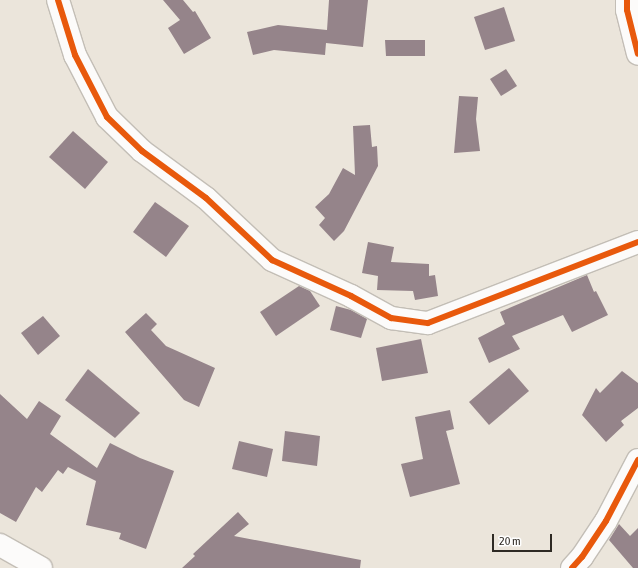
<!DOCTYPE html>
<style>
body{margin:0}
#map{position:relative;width:638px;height:568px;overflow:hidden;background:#ebe5db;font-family:"Asap Condensed",sans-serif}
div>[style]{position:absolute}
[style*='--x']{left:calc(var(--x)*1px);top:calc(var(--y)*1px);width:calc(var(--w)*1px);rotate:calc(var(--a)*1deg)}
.building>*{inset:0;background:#95848a}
.roads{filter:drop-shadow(1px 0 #c3beb6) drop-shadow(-1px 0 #c3beb6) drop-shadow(0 1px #c3beb6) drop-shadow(0 -1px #c3beb6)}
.minor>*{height:22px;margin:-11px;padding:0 11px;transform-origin:11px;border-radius:11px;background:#fcfbfa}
.cycleway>*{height:6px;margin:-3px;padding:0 3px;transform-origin:3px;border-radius:3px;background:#e8590c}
span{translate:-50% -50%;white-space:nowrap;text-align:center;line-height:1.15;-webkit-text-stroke:4px #fff;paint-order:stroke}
.scale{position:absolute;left:492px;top:534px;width:60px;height:18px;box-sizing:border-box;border:2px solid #2e2a24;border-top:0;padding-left:5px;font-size:12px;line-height:14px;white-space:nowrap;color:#2e2a24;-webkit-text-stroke:3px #fff;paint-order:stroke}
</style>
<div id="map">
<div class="building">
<div style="clip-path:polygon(163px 0,183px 0,193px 12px,195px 11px,211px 38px,184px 54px,168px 28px,180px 20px)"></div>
<div style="clip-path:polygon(329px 0,368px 0,363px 47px,326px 43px,325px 55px,274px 50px,253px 55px,247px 32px,278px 25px,327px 30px)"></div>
<div style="clip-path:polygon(504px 7px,515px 41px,485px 50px,474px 17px)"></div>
<div style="clip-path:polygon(385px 40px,425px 40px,425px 56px,386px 56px)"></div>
<div style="clip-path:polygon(506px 69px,517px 86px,501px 96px,490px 79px)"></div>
<div style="clip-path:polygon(459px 96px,478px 97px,476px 119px,480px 151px,454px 153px)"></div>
<div style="clip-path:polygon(370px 125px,372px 147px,377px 146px,378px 166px,344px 231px,334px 241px,319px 225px,325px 218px,315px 207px,329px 194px,343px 168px,355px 175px,353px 126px)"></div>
<div style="clip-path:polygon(73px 131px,108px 162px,85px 189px,49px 157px)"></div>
<div style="clip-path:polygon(155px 202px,189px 226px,166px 257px,133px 232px)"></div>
<div style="clip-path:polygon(368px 242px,394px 247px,391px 262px,429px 264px,429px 276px,435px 275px,438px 296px,415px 300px,413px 291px,377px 290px,378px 276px,362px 273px)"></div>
<div style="clip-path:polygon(587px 275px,594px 292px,596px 291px,608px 315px,572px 332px,563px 315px,512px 336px,520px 349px,489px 363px,478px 338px,505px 324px,500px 312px)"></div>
<div style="clip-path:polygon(299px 286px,310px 291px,320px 306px,276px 336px,260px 312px)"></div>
<div style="clip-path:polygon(336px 306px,351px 310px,367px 319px,361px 338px,330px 330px)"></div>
<div style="clip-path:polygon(146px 313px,157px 324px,151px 330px,166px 346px,215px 368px,199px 407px,184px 400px,125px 332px)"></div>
<div style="clip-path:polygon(43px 316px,60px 336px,38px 355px,21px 333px)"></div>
<div style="clip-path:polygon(421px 339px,428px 373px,382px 381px,376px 348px)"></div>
<div style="clip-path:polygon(509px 368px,529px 391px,489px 425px,469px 402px)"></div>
<div style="clip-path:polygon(88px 369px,140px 413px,115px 438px,65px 400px)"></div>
<div style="clip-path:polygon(622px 371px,638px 383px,638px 408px,621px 421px,624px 425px,606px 442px,582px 415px,596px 388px,600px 393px)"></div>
<div style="clip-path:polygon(0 394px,27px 419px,39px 401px,61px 416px,50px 434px,97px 468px,110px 443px,140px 458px,174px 471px,146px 549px,119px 539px,121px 533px,86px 525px,96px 481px,68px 467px,63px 474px,58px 470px,42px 492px,36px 487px,16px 522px,0 513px)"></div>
<div style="clip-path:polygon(450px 410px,454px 429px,446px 431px,460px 484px,410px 497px,401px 464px,423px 459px,415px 417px)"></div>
<div style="clip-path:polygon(285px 431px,320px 436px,317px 466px,282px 461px)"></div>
<div style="clip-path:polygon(239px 441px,273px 449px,267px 477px,232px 469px)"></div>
<div style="clip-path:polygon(238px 512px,249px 524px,234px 536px,361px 560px,360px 568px,182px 568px,195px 556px,193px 554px)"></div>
<div style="clip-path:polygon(619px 524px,630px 536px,638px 528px,638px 568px,633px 568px,609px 540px)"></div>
</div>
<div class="roads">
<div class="minor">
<div style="--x:58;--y:0;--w:58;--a:72.8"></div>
<div style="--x:75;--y:55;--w:70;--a:62.7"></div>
<div style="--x:107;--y:117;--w:49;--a:44.2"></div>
<div style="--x:142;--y:151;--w:79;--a:36.3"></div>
<div style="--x:206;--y:198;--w:91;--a:43.2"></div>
<div style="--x:272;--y:260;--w:87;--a:24.5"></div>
<div style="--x:351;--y:296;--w:46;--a:28.8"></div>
<div style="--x:391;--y:318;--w:37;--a:8"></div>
<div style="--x:428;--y:323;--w:225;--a:-21.1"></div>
<div style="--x:627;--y:0;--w:10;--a:90"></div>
<div style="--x:627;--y:10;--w:45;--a:76"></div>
<div style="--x:0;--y:545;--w:47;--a:29.3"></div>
<div style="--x:572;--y:568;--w:15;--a:-48"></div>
<div style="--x:582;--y:557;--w:43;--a:-56.3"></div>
<div style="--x:606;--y:521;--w:69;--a:-62.3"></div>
</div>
</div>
<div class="cycleway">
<div style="--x:58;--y:0;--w:58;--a:72.8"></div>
<div style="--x:75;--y:55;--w:70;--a:62.7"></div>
<div style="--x:107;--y:117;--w:49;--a:44.2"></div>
<div style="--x:142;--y:151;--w:79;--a:36.3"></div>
<div style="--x:206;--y:198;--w:91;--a:43.2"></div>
<div style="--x:272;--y:260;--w:87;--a:24.5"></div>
<div style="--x:351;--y:296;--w:46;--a:28.8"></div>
<div style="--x:391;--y:318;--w:37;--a:8"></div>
<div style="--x:428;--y:323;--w:225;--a:-21.1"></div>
<div style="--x:627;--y:0;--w:10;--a:90"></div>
<div style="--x:627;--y:10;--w:45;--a:76"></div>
<div style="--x:572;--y:568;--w:15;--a:-48"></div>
<div style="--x:582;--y:557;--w:43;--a:-56.3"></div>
<div style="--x:606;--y:521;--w:69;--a:-62.3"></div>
</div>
<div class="scale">20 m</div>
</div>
